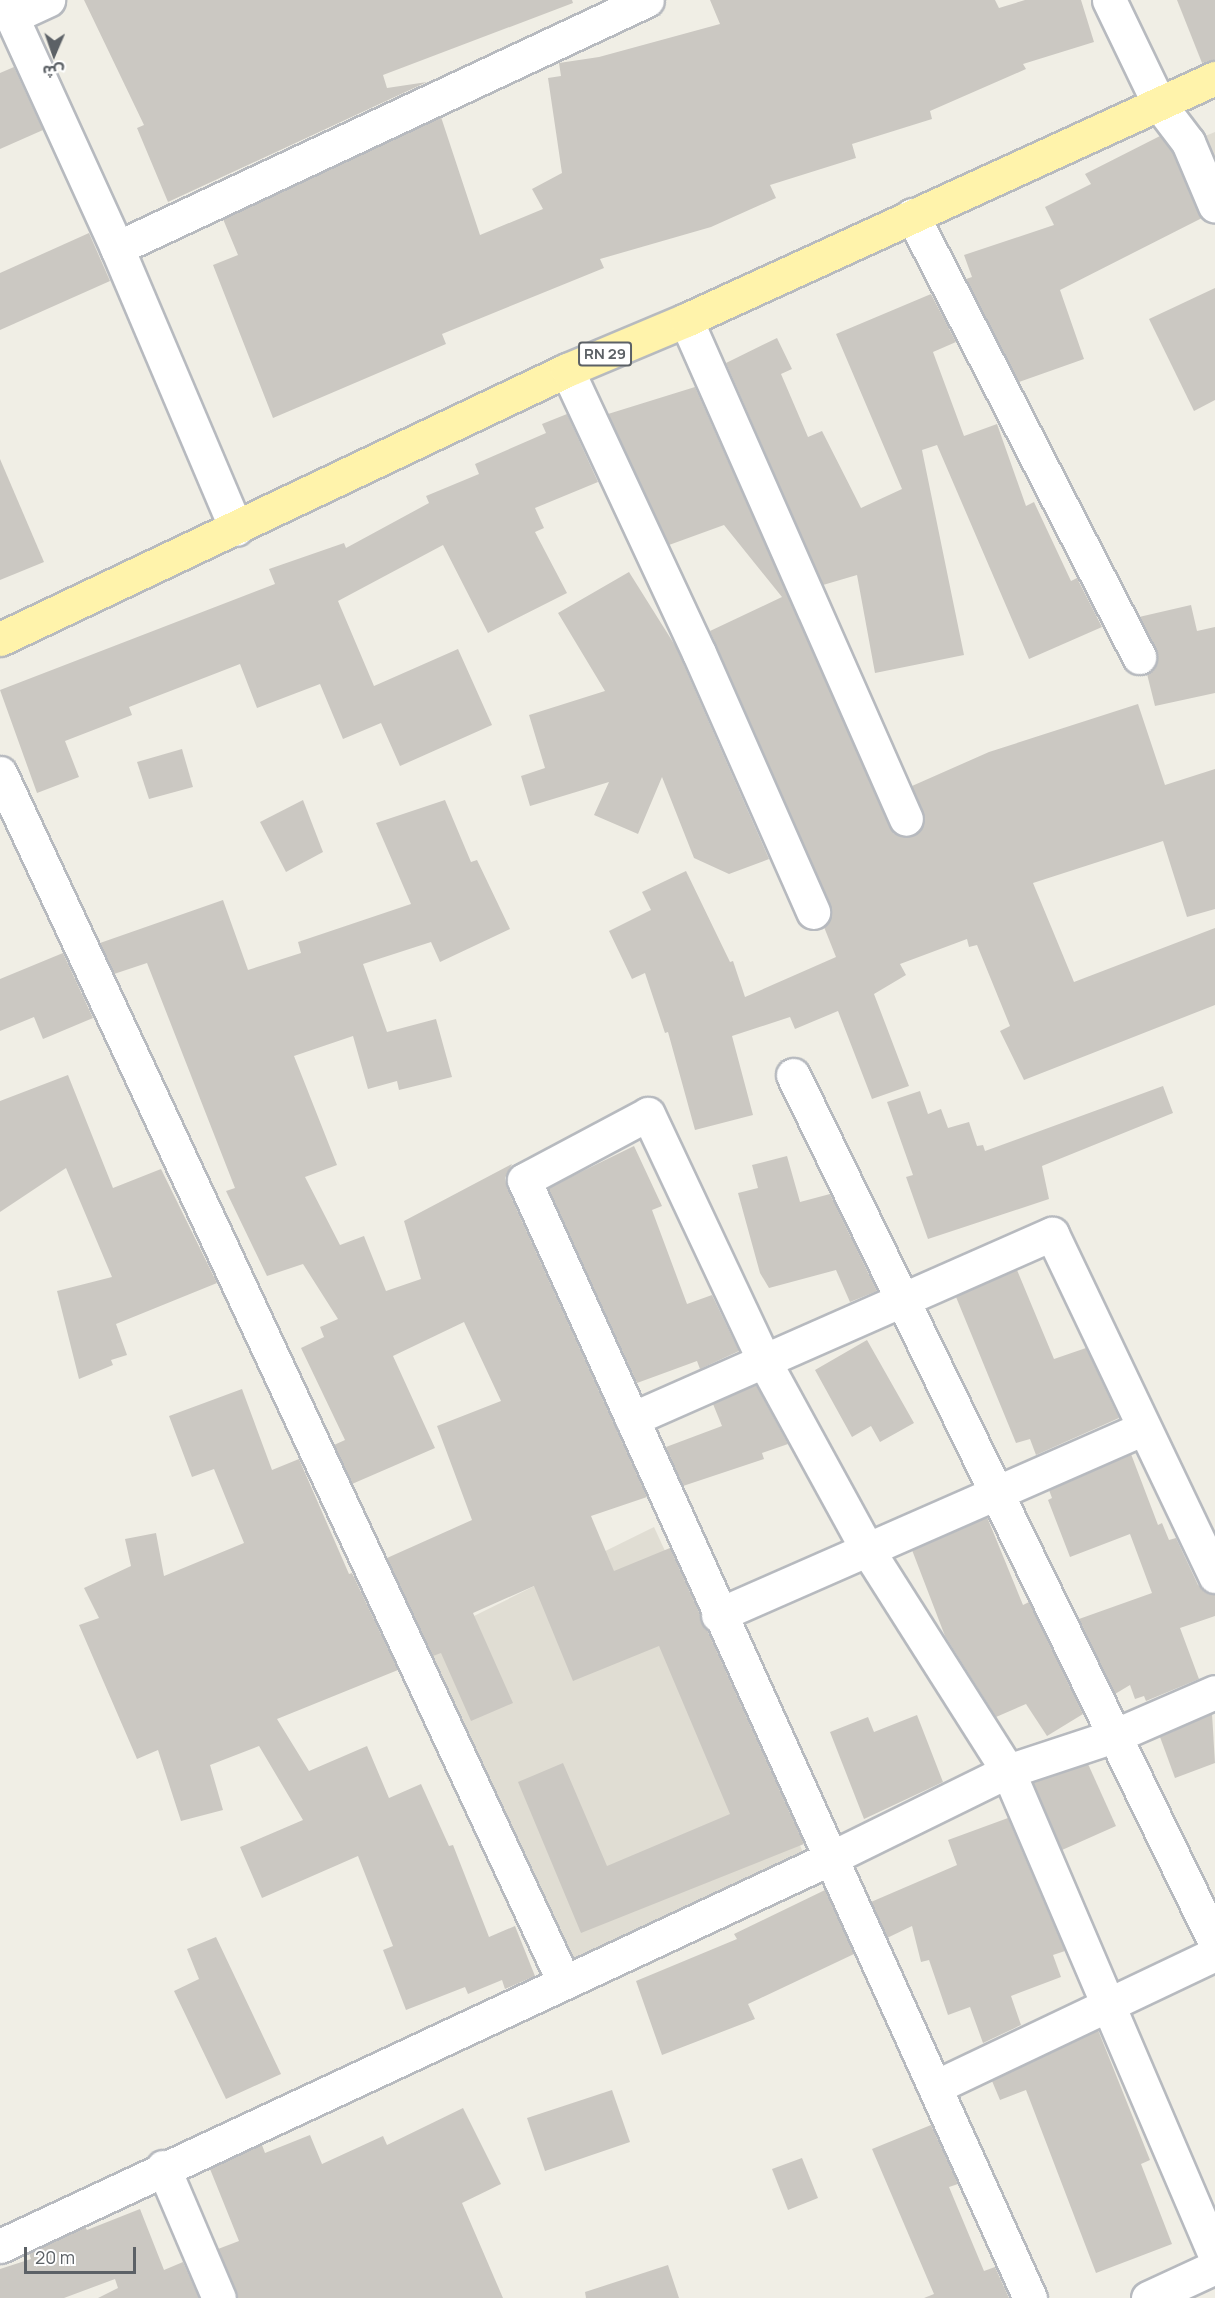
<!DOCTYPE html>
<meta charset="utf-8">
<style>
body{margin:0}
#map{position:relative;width:1215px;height:2298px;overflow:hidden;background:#f0eee5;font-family:Manrope,"Noto Sans Arabic",sans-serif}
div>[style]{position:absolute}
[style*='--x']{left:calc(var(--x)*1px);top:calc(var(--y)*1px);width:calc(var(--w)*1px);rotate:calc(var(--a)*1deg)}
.education>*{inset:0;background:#e0ddd3}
.building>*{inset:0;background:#cbc8c2}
.roads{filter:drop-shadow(2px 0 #b7babf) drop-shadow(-2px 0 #b7babf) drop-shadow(0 2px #b7babf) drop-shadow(0 -2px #b7babf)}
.street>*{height:33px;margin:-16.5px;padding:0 16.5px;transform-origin:16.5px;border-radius:16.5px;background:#fff}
.secondary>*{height:33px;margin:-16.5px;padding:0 16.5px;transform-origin:16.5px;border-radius:16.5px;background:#fff}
.primary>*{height:33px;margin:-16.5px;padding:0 16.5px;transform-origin:16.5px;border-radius:16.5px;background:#fff3ab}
span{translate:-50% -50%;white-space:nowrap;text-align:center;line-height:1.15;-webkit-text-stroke:4.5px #fff;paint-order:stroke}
.shield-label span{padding:2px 4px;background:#fff;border:2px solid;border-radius:4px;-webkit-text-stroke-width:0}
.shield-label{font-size:15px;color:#5c6166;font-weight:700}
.north{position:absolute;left:24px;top:24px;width:60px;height:60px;-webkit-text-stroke:4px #fff;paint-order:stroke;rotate:182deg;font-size:16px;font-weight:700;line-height:24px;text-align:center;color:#5c6166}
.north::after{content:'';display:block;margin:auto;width:21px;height:27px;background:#5c6166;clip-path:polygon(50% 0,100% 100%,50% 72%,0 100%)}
.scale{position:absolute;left:24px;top:2247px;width:112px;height:27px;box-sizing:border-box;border:3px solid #5c6166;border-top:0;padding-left:8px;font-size:18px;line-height:21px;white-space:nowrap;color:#5c6166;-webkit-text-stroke:4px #fff;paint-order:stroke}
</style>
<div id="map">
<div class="education">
<div style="clip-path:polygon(1215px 132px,1215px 206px,1188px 143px)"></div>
<div style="clip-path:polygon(654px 1527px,813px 1874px,564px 1982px,407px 1649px)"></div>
</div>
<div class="building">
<div style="clip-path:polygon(84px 0,572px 0,573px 3px,383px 75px,387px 88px,427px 82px,168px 202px,137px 128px,144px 125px)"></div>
<div style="clip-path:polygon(710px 0,995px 0,999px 8px,1025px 0,1081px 0,1094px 42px,1023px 64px,1026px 69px,930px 111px,932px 119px,852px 144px,856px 158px,770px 185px,776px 198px,711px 227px,600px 259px,604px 268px,442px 334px,446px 344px,273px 418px,213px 265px,238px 255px,223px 219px,441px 117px,480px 235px,543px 209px,532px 189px,562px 173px,548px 78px,561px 76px,559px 63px,599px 57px,720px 24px)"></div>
<div style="clip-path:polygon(1177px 0,1215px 0,1215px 60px,1202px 63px)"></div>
<div style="clip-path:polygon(14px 67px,43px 130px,0 149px,0 73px)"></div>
<div style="clip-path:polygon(1160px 136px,1172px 151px,1202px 218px,1060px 290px,1084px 359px,1019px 382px,966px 279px,972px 277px,964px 255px,1054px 225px,1045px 207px,1091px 184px,1085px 174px)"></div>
<div style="clip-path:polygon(89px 233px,110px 281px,0 330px,0 273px)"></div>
<div style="clip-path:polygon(1215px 288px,1215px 400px,1194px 411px,1149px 319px)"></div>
<div style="clip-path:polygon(931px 294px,956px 342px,933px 352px,964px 436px,997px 424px,1026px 506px,1034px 502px,1071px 581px,1077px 578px,1102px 627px,1029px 659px,937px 445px,922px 450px,964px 655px,875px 673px,857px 575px,823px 585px,726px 363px,777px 338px,792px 369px,781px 374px,808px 437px,822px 431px,861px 508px,902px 489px,836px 334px)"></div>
<div style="clip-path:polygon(695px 387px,894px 834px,913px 836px,924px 822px,912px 786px,989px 752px,1138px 704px,1165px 785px,1215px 769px,1215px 909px,1187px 917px,1163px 841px,1033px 883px,1074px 982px,1215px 928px,1215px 1005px,1024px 1080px,1000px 1031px,1010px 1026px,977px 945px,969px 947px,967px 939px,900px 964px,906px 975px,874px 994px,909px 1086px,872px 1099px,838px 1011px,795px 1029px,790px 1017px,732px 1036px,753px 1115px,695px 1130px,668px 1032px,665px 1033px,645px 973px,632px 979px,609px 931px,651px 910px,642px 892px,686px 871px,730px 962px,733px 961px,745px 997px,836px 957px,824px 927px,831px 915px,830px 904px,710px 631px,782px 597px,724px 525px,669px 545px,608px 414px)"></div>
<div style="clip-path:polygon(567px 414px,598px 482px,535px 508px,544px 528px,535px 532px,567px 593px,488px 633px,443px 545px,338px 601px,374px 686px,458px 649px,492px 725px,400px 766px,381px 723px,343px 739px,320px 684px,257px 708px,240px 664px,129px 707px,132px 715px,65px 741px,79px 777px,37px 793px,0 690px,275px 584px,269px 569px,344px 543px,346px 548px,429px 503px,426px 496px,479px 474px,475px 464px,546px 433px,542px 424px)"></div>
<div style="clip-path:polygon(0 459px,44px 562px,0 580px)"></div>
<div style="clip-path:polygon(629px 572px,676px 647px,769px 859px,729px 874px,694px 858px,662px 777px,638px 834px,594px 815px,609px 782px,530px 806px,521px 776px,545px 768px,529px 715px,605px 691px,558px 613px)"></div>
<div style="clip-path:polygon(1191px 605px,1197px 631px,1215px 627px,1215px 693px,1155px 706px,1147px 674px,1158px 657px,1139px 617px)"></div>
<div style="clip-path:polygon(182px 749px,193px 787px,149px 799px,137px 762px)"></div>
<div style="clip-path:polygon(303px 800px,323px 852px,286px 872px,260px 822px)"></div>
<div style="clip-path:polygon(445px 800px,471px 862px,477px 860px,510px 929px,440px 962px,431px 942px,363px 964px,387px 1032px,436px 1019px,452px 1077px,399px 1090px,397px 1081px,368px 1089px,353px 1036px,294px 1056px,337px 1165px,305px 1177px,340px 1245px,364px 1236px,386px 1291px,421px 1279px,404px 1221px,512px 1164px,505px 1178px,507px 1188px,647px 1497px,591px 1516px,614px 1571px,670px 1548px,804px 1844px,581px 1933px,518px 1782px,563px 1763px,607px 1866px,730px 1814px,659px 1646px,573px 1681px,534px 1586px,473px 1613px,513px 1703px,471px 1721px,441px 1653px,433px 1656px,387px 1558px,472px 1520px,437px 1426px,501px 1401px,464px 1322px,393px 1356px,435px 1448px,352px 1484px,334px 1445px,345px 1440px,301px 1348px,324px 1337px,320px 1327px,338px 1319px,303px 1264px,267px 1276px,226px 1191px,235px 1188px,147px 963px,114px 974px,100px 943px,223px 900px,248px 970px,301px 953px,298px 942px,411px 904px,376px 823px)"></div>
<div style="clip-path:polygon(63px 953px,93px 1018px,43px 1039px,34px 1017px,0 1031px,0 979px)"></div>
<div style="clip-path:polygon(68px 1075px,113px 1188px,161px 1169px,217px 1283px,116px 1324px,127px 1355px,111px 1360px,113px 1365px,79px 1379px,57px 1291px,112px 1277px,66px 1168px,0 1212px,0 1101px)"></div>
<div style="clip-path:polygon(1163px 1086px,1173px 1113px,1042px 1166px,1049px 1199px,928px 1239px,906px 1177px,913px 1175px,887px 1102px,920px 1091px,928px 1114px,941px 1109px,948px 1128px,969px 1122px,977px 1146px,983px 1145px,985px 1151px)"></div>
<div style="clip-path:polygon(634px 1146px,662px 1206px,652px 1210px,687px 1304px,712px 1295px,739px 1351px,700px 1369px,697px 1361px,637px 1383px,548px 1188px)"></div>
<div style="clip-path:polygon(787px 1156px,800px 1202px,830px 1194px,877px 1291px,850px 1302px,836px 1270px,769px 1288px,760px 1273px,738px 1193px,758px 1188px,752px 1165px)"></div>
<div style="clip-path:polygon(1017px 1270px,1054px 1359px,1086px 1348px,1119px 1418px,1036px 1455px,1030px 1439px,1016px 1443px,956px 1297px)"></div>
<div style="clip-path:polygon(867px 1340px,914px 1423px,880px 1442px,871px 1426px,852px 1437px,815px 1370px)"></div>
<div style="clip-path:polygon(756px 1385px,788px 1444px,762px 1453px,764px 1459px,683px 1486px,666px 1447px,722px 1426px,713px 1404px)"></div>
<div style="clip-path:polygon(242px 1389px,272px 1470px,299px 1459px,349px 1574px,352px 1573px,398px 1670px,277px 1719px,309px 1771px,367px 1746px,389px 1798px,421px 1784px,449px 1846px,453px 1845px,489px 1937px,515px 1926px,535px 1976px,505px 1989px,502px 1980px,468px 1994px,465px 1987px,406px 2010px,383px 1950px,393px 1946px,358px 1856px,262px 1898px,240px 1847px,303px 1820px,259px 1746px,210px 1765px,223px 1810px,181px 1821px,158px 1750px,137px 1759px,79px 1625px,99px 1618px,84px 1588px,131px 1566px,125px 1539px,156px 1533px,164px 1576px,244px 1543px,214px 1469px,192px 1477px,169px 1416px)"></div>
<div style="clip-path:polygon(1131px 1454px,1158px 1525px,1162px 1523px,1169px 1540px,1176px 1538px,1198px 1585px,1215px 1594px,1215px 1616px,1180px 1628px,1199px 1679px,1146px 1701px,1144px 1696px,1135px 1699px,1130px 1685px,1115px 1694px,1079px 1619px,1152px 1593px,1130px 1534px,1070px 1557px,1048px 1500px,1052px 1498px,1049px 1490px)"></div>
<div style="clip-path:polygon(987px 1517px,1023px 1605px,1029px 1602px,1083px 1714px,1047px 1736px,1026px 1704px,996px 1717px,945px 1636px,912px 1550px)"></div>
<div style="clip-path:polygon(1212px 1714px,1215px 1763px,1175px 1778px,1160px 1737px)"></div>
<div style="clip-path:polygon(917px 1715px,943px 1782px,864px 1819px,830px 1732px,868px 1717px,874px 1732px)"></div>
<div style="clip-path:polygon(1088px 1764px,1116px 1826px,1062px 1850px,1033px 1782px)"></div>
<div style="clip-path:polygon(1008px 1818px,1065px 1951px,1053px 1955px,1061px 1977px,1011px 1996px,1021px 2025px,983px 2043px,970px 2007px,948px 2015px,929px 1960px,921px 1962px,912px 1926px,887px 1938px,871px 1902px,957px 1865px,948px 1840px)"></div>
<div style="clip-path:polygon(825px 1890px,854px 1954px,748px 2004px,755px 2019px,662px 2055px,636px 1981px,737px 1939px,734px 1934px)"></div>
<div style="clip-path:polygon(216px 1937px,281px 2074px,226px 2099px,174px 1991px,199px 1979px,187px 1949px)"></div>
<div style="clip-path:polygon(1098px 2030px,1150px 2160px,1141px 2164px,1172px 2244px,1096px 2273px,1026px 2090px,1000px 2100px,992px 2081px)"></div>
<div style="clip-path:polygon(612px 2090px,630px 2142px,545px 2171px,527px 2118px)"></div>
<div style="clip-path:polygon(463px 2108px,501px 2184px,462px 2203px,503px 2298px,237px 2298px,218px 2249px,239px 2241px,210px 2169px,262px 2145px,265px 2153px,310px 2135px,322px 2164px,383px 2136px,387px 2145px)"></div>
<div style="clip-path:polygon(931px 2125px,958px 2184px,949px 2187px,984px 2271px,995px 2267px,1009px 2298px,924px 2298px,934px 2294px,872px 2149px)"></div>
<div style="clip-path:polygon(802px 2158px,818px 2198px,788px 2210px,772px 2169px)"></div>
<div style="clip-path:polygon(140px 2209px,164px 2270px,183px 2262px,199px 2298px,98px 2298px,118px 2288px,115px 2279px,64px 2298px,0 2298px,0 2269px,31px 2259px,29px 2253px,85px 2227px,87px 2230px)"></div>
<div style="clip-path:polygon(668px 2265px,679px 2298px,586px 2298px,585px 2292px)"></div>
</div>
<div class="roads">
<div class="street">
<div style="--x:4;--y:0;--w:273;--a:65.5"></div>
<div style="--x:117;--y:248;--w:305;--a:67"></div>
<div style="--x:11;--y:17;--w:41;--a:-24.7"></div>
<div style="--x:1159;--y:104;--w:48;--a:52.7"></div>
<div style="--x:1188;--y:142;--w:69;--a:67.1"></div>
<div style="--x:912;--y:215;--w:497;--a:62.8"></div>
<div style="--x:117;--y:248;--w:585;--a:-25.08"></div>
<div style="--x:686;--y:320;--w:545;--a:66.21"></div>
<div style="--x:567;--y:370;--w:312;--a:65"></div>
<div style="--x:699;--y:653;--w:283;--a:66.2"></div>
<div style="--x:0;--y:773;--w:1334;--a:64.99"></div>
<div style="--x:793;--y:1075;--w:964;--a:64.05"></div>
<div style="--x:632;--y:1419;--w:459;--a:-23.8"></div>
<div style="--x:1052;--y:1234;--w:379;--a:64.5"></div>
<div style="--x:718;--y:1615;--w:464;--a:-23.7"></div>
<div style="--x:935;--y:2087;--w:310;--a:-25.4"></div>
<div style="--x:163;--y:2167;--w:142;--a:66.9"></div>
<div style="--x:0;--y:2246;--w:917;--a:-25.03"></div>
<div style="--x:831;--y:1858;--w:197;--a:-26.2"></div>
<div style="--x:1008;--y:1771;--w:112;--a:-18.3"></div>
<div style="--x:1114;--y:1736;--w:110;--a:-23.5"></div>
<div style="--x:1030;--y:2298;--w:1227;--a:-114.35"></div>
<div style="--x:524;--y:1180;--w:140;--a:-28"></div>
<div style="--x:648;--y:1114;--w:273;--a:64.8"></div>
<div style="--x:764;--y:1361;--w:214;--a:61.3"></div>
<div style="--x:867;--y:1549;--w:263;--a:57.6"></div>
<div style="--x:1008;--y:1771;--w:526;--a:66.84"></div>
<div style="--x:1148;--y:2298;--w:74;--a:-24.8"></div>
</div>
<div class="secondary">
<div style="--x:1109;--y:0;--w:115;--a:64.3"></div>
</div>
<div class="primary">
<div style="--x:0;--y:639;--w:628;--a:-25.38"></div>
<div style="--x:567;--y:370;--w:129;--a:-22.8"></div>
<div style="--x:686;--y:320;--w:582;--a:-24.58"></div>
</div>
</div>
<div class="shield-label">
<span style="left:605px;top:354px">RN 29</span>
</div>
<div class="north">ش</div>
<div class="scale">20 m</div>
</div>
